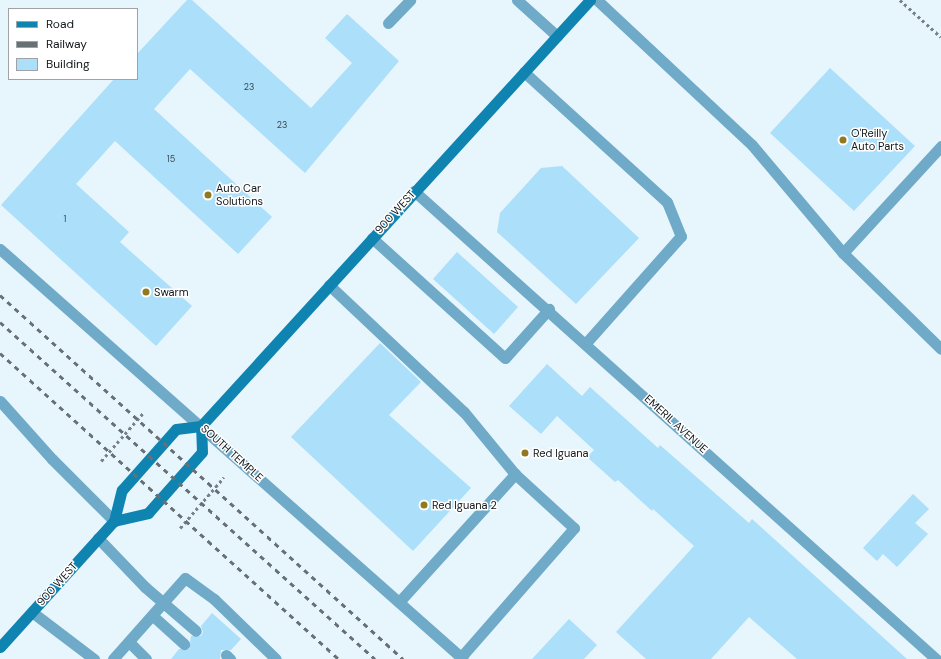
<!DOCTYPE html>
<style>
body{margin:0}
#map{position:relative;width:941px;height:659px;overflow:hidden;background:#e7f5fd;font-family:"DM Sans",sans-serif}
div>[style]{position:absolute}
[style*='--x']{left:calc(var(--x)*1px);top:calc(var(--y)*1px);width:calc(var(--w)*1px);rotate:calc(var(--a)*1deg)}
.building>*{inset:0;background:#acdffa}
.path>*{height:2.5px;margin-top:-1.25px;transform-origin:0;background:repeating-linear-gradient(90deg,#778187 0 3px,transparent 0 6px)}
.service>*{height:11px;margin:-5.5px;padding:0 5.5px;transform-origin:5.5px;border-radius:5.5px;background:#6faac8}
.minor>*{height:11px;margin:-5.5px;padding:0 5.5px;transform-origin:5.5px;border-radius:5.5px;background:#6faac8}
.secondary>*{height:11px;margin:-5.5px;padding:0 5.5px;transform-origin:5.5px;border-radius:5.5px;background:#0f84b0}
.rail>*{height:3px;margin-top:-1.5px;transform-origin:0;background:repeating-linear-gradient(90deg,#677075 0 5px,transparent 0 10px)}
.dots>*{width:11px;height:11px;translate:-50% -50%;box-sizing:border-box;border:2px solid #fff;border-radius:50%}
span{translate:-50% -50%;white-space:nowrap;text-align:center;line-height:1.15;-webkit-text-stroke:3px #fff;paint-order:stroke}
.number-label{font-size:9px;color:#384952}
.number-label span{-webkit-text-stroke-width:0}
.poi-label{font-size:11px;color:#11171a}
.left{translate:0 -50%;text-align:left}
.street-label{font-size:11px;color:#11171a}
.legend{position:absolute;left:8px;top:8px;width:130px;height:72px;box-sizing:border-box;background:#fff;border:1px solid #a0a2a3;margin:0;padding:5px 7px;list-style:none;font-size:12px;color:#11171a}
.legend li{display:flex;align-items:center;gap:8px;height:20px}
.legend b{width:20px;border:1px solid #a0a2a3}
</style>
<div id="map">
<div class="building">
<div style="clip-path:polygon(187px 0,192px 0,311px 108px,352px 63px,325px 38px,347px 14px,399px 61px,305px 173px,190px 69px,154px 109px,272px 217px,238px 254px,115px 141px,76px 184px,129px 232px,120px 242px,192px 306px,156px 346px,1px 205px,114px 79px,137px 79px,137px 54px)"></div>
<div style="clip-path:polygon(830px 68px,915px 146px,854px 211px,770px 133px)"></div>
<div style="clip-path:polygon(562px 166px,639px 238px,576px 304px,497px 232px,500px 213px,541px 168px)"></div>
<div style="clip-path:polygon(457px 252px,518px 307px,494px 334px,433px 279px)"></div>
<div style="clip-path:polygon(380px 343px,421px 382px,389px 415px,471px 488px,413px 551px,291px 437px)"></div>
<div style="clip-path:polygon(547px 364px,582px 396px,590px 387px,658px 448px,660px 445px,749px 523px,752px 519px,907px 659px,797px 659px,749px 617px,711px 659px,646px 659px,616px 632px,694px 546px,653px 509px,652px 511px,618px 480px,615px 482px,587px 457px,594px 450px,557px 416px,541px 434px,509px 406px)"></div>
<div style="clip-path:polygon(913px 494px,929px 509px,915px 523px,928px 534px,897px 567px,883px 554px,877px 561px,863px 548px)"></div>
<div style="clip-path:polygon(212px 613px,241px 639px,231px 650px,221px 650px,220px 659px,171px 659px,179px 649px,189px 649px,191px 636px,201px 636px,203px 632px,201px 626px)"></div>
<div style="clip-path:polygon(569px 619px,597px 645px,584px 659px,532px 659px)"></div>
</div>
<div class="path">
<div style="--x:900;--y:0;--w:55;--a:42.1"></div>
<div style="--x:101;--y:461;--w:65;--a:-48.7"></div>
<div style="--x:180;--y:528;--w:67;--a:-49.2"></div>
</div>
<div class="service">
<div style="--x:517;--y:0;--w:54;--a:42"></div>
<div style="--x:597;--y:0;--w:212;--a:43.1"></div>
<div style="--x:752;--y:145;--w:141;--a:49.9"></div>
<div style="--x:843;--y:253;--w:137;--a:44.4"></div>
<div style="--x:388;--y:23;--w:32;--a:-46"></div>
<div style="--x:524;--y:72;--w:193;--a:42.3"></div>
<div style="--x:667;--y:202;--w:37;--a:68"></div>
<div style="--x:681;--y:236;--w:143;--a:131.6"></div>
<div style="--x:372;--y:238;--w:179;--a:42.1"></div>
<div style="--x:505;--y:358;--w:66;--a:-48.1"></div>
<div style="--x:843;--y:253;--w:145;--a:-47.5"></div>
<div style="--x:329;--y:285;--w:185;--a:43.3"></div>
<div style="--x:464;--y:412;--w:80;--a:50.6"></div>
<div style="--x:515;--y:474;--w:80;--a:42.5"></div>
<div style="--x:574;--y:528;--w:171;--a:131.2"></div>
<div style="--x:0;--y:401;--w:78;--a:48.1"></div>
<div style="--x:52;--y:459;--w:88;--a:45"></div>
<div style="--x:98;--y:538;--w:68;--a:46.2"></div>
<div style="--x:145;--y:587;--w:67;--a:40.8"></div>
<div style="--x:399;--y:602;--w:173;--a:-47.8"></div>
<div style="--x:32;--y:612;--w:78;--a:37.2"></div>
<div style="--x:153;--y:616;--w:42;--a:42.1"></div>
<div style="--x:129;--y:642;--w:24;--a:45"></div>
<div style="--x:226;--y:655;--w:6;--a:45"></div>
<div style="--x:113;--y:659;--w:108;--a:-48.4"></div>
<div style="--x:185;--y:578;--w:36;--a:36"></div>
<div style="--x:214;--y:599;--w:86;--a:44.1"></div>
</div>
<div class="minor">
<div style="--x:414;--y:191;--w:701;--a:41.88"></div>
<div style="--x:0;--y:249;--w:618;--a:41.53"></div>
</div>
<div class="secondary">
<div style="--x:114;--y:521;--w:35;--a:-13"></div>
<div style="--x:148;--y:513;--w:81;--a:-48.5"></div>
<div style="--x:202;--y:452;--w:26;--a:-92"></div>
<div style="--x:0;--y:647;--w:170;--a:-47.9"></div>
<div style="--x:114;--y:521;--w:32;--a:-76"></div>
<div style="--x:122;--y:490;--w:81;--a:-48.5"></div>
<div style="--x:176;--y:429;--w:25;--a:-7"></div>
<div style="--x:201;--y:426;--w:577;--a:-47.6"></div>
</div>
<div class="rail">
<div style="--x:0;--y:295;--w:543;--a:42.09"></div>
<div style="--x:0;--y:322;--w:504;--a:41.94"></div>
<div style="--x:0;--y:353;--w:457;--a:42.1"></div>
</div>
<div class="dots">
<div style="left:843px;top:140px;background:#91791f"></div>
<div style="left:208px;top:195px;background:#91791f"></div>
<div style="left:146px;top:292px;background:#91791f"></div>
<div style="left:525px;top:453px;background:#91791f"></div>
<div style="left:424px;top:505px;background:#91791f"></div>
</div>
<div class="number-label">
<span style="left:249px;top:87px">23</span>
<span style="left:282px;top:125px">23</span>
<span style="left:171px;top:159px">15</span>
<span style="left:65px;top:219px">1</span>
</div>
<div class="poi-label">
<span class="left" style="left:851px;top:140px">O'Reilly<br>Auto Parts</span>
<span class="left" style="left:216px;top:195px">Auto Car<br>Solutions</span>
<span class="left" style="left:154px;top:292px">Swarm</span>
<span class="left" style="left:533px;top:453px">Red Iguana</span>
<span class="left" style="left:432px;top:505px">Red Iguana 2</span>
</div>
<div class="street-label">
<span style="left:395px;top:212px;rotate:-48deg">900 WEST</span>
<span style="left:676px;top:424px;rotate:42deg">EMERIL AVENUE</span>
<span style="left:232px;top:453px;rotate:42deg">SOUTH TEMPLE</span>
<span style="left:57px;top:584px;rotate:-48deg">900 WEST</span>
</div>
<ul class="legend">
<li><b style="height:5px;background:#0f84b0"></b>Road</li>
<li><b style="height:5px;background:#677075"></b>Railway</li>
<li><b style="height:11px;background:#acdffa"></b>Building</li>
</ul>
</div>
